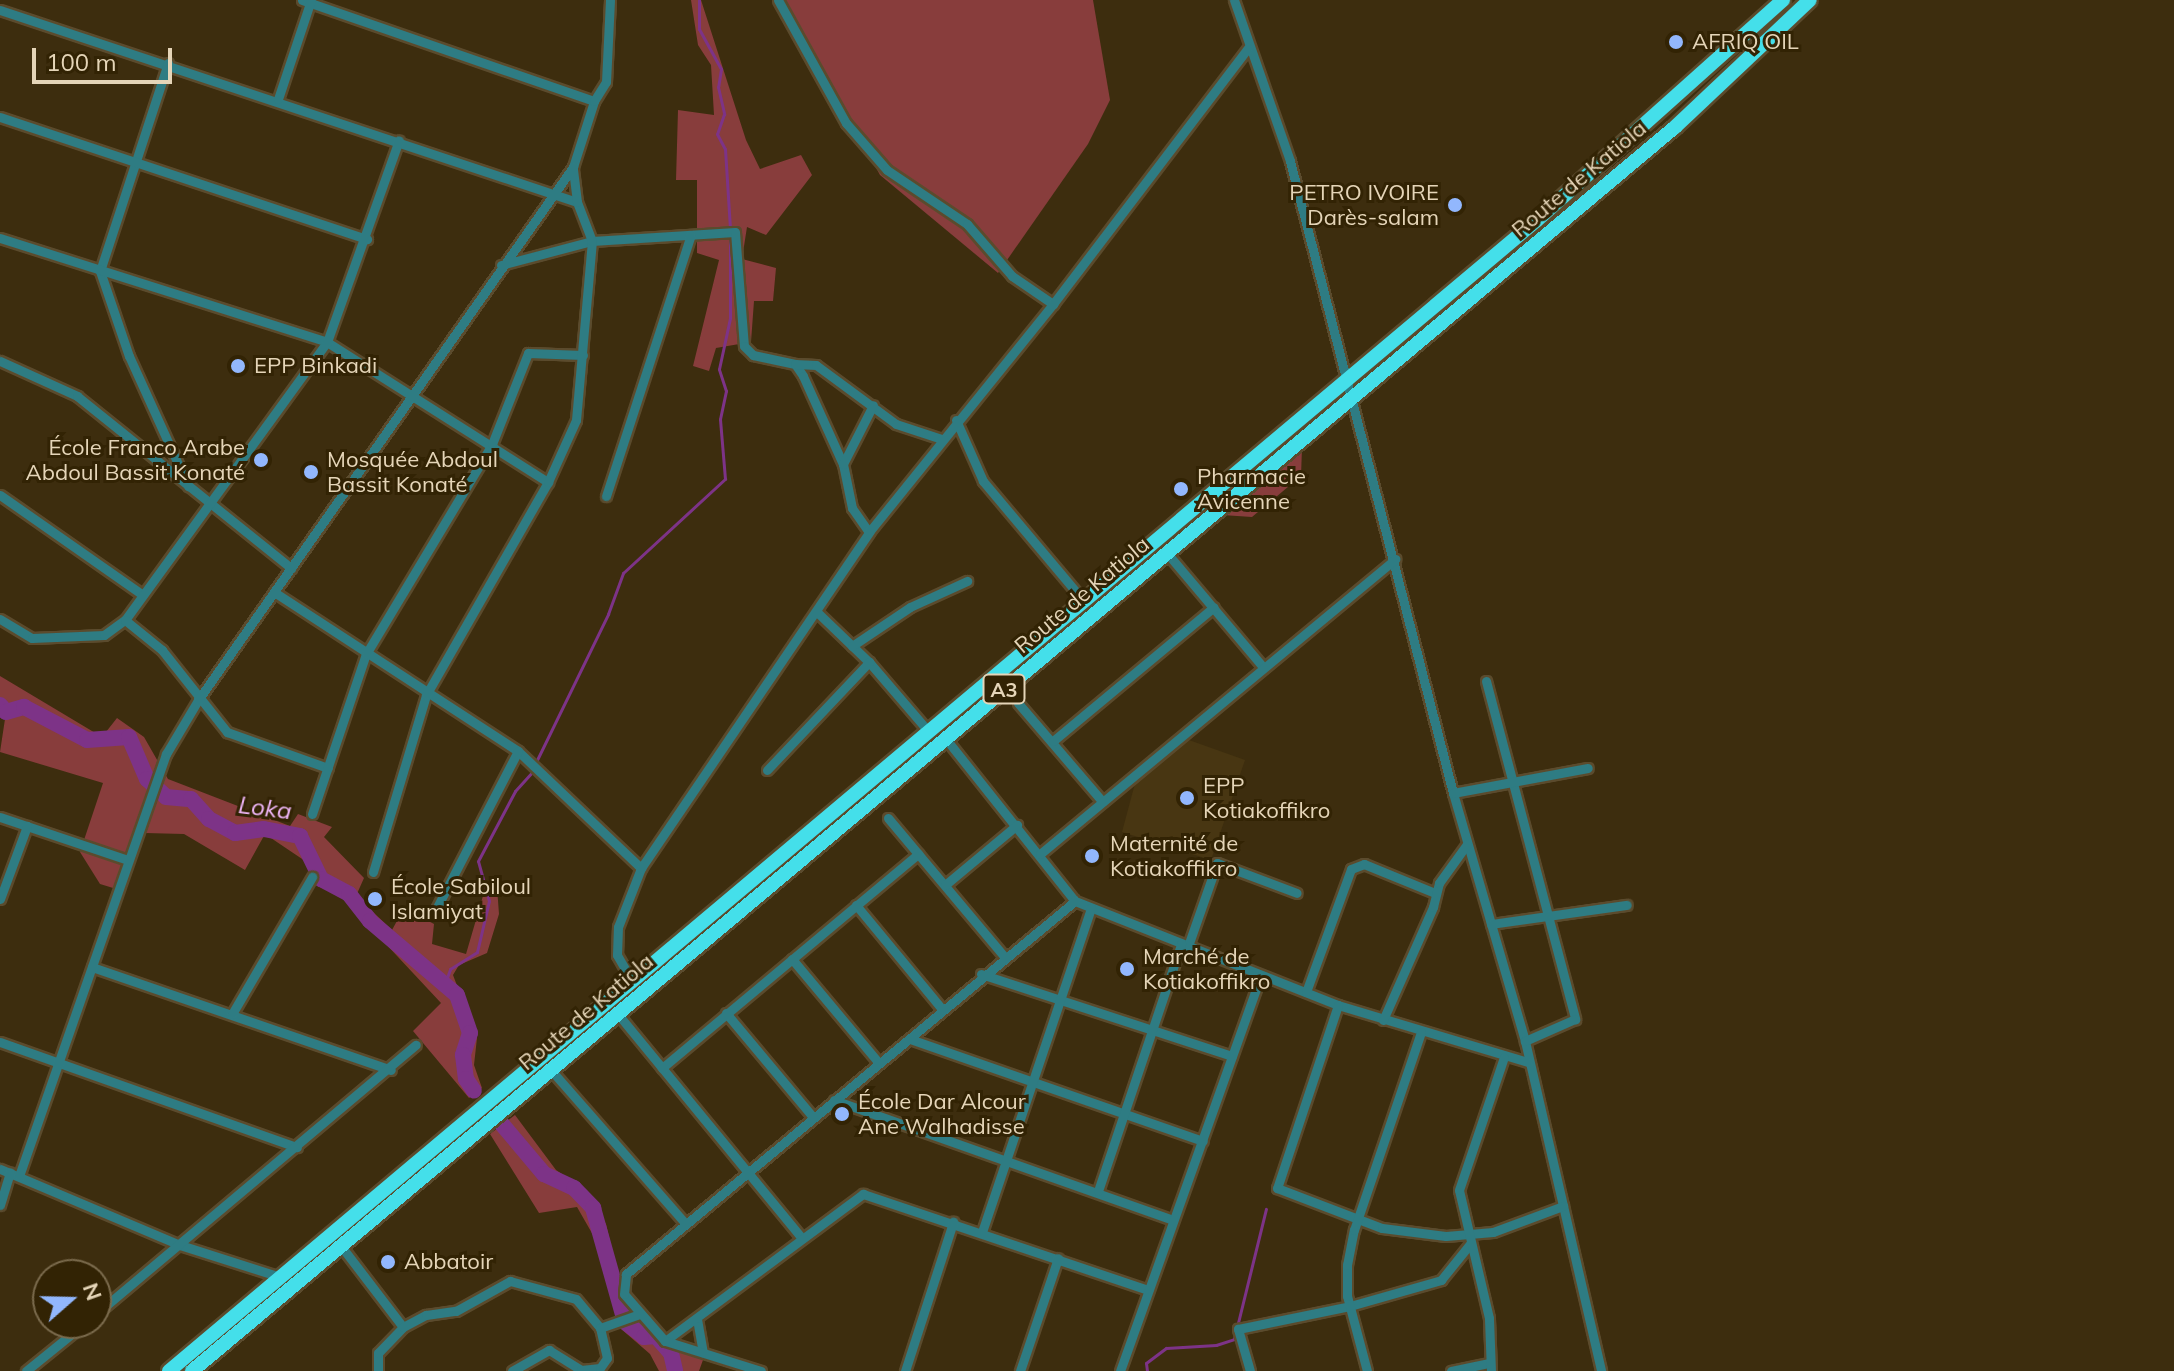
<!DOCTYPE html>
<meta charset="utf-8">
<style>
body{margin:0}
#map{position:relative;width:2174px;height:1371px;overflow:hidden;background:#3d2d0e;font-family:Mulish,sans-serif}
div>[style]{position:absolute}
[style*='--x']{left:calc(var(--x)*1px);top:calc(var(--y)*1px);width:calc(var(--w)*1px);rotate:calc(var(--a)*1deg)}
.built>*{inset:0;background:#483612}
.green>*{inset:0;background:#883d3c}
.stream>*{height:3px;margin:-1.5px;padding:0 1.5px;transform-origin:1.5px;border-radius:1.5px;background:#7d3387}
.river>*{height:16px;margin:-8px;padding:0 8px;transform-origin:8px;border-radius:8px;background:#7d3387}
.roads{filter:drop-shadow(2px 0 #5b4b2d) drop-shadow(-2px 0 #5b4b2d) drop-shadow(0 2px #5b4b2d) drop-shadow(0 -2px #5b4b2d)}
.minor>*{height:9px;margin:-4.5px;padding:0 4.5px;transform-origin:4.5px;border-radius:4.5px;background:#2e7c83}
.highway>*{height:14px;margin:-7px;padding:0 7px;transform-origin:7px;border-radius:7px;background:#44dfea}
.dots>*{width:22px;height:22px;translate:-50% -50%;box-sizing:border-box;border:4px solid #322304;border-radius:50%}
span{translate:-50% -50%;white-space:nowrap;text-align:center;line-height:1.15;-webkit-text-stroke:6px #322304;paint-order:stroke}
.shield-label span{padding:2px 6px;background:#322304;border:2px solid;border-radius:6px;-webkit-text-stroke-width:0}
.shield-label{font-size:20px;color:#e5d5b8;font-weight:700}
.poi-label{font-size:22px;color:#e5d5b8}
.left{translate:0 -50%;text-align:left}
.right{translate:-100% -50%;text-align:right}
.street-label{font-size:22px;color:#e5d5b8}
.water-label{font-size:24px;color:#eeb5f6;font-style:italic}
.north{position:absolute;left:32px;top:1259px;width:80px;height:80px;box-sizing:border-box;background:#322304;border:2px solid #7a6a4c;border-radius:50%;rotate:70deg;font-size:22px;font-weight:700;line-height:32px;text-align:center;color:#e5d5b8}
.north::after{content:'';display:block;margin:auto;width:28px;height:36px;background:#92b7fd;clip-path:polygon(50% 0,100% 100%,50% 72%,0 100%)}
.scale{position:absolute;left:32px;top:48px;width:140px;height:36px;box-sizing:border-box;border:4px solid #e5d5b8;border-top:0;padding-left:10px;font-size:24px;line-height:28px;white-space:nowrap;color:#e5d5b8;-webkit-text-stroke:6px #322304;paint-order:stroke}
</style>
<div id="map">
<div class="built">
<div style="clip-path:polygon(1186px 739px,1245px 760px,1211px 860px,1122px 832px,1137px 776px)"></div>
</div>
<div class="green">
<div style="clip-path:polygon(691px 0,701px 0,746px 140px,760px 169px,801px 155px,812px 175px,766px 235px,747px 227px,742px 259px,776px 268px,773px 301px,754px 301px,751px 342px,716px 348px,709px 371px,693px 366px,719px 260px,697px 253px,697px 180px,676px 180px,678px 110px,714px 115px,711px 65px,698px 45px)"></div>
<div style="clip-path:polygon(784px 0,1093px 0,1110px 100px,1088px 144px,998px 273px,880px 175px)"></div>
<div style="clip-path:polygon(1302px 448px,1301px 476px,1252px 517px,1222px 515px)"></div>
<div style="clip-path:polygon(0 676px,102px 737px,117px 718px,144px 737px,168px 779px,290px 826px,298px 814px,332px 827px,324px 837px,364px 878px,356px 896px,392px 930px,404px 908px,434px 924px,432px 944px,466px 954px,485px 889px,497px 887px,499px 914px,487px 953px,459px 965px,453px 975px,477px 1038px,474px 1065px,482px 1088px,469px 1098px,413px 1031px,441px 1003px,314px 867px,265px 834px,245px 870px,184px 834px,145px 833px,123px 891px,100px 884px,80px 852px,103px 783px,0 752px,5px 719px,0 716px)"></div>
<div style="clip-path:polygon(515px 1115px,556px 1170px,579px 1186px,606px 1224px,624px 1302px,658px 1341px,703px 1360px,699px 1371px,659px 1371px,650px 1354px,620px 1328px,593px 1235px,577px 1207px,539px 1213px,490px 1134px)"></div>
</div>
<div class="stream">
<div style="--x:699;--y:0;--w:29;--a:90"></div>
<div style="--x:699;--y:29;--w:46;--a:61.2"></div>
<div style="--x:721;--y:69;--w:18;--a:99"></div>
<div style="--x:718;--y:87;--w:28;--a:77"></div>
<div style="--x:724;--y:114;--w:21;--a:109"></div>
<div style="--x:717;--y:134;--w:17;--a:62"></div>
<div style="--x:725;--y:149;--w:80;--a:86.4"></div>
<div style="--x:535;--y:764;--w:167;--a:-64"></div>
<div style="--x:608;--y:614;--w:44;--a:-69.9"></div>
<div style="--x:623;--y:573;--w:139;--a:-42.7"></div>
<div style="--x:725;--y:479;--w:60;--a:-94.8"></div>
<div style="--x:720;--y:419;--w:29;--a:-78"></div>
<div style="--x:726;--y:391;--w:23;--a:-108"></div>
<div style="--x:719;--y:369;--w:52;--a:-77.8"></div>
<div style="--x:730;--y:318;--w:81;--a:-90"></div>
<div style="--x:445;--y:983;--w:15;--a:-70"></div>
<div style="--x:450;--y:969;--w:32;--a:-32"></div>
<div style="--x:477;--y:952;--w:52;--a:-76.8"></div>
<div style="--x:489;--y:901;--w:41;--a:-105.4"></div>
<div style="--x:478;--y:861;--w:79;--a:-62.1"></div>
<div style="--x:515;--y:791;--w:27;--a:-48"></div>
<div style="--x:1147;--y:1371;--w:8;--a:-97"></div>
<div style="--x:1146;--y:1363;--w:25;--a:-37"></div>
<div style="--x:1166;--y:1348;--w:50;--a:-3.4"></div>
<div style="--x:1216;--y:1345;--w:19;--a:-18"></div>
<div style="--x:1234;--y:1339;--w:134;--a:-76.2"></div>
</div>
<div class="river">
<div style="--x:0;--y:705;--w:9;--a:49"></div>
<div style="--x:6;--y:712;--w:19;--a:-16"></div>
<div style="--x:24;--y:707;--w:71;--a:27.6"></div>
<div style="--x:87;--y:740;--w:42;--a:-4.1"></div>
<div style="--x:129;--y:737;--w:46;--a:66.8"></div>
<div style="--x:147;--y:779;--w:26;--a:43"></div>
<div style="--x:166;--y:797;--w:25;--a:5"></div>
<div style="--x:191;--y:799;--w:27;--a:48"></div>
<div style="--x:209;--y:819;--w:30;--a:28"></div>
<div style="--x:235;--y:833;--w:29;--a:-8"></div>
<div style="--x:264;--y:829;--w:37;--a:11"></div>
<div style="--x:300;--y:836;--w:48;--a:64"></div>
<div style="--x:321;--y:879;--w:32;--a:28"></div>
<div style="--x:349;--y:894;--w:34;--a:52"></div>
<div style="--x:370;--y:921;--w:114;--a:40.4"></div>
<div style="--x:457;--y:995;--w:40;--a:71.1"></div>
<div style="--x:470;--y:1033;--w:23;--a:108"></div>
<div style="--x:463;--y:1055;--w:24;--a:83"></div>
<div style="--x:466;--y:1079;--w:14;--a:56"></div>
<div style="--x:501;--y:1123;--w:67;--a:49.9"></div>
<div style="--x:544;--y:1174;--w:33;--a:25"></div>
<div style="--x:574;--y:1188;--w:28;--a:46"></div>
<div style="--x:593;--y:1208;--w:118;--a:74.3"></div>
<div style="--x:625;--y:1322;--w:24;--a:38"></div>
<div style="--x:644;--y:1337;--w:12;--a:-5"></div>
<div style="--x:656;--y:1336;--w:23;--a:49"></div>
<div style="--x:671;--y:1353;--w:18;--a:77"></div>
</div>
<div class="roads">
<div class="minor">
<div style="--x:302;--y:0;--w:309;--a:19.1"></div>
<div style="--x:778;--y:0;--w:141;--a:61.1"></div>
<div style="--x:846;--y:123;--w:62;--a:48.9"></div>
<div style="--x:887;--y:170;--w:97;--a:34"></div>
<div style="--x:967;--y:224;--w:69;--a:49.1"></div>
<div style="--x:1012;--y:276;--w:50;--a:34.3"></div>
<div style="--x:1234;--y:0;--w:170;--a:70.8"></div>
<div style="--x:1290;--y:161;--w:653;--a:75.54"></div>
<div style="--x:1453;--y:793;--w:258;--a:73.8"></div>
<div style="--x:1525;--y:1041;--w:339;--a:77"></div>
<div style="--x:0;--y:10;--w:608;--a:18.41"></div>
<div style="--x:168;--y:63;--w:219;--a:108.1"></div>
<div style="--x:100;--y:271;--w:90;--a:71.2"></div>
<div style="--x:129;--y:356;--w:143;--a:65.6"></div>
<div style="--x:278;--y:99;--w:104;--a:-71.6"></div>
<div style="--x:0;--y:117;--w:387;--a:18.4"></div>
<div style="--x:0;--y:238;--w:343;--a:17.6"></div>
<div style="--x:327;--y:342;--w:262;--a:32.4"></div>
<div style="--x:501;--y:265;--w:94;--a:-14.8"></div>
<div style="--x:592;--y:241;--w:143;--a:-3.6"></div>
<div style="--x:735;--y:232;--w:114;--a:85.5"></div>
<div style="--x:744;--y:346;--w:13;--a:45"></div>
<div style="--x:753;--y:355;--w:43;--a:12.1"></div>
<div style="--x:795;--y:364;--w:14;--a:56"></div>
<div style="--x:803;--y:376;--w:97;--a:65.6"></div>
<div style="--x:843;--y:464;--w:45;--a:78.4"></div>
<div style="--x:852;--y:508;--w:29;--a:55"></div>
<div style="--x:0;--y:361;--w:85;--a:24.4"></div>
<div style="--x:77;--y:396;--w:275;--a:38.8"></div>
<div style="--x:795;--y:364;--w:21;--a:3"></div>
<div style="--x:816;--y:365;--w:99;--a:36.4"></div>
<div style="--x:896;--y:424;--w:48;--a:18.1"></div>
<div style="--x:956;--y:420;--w:67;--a:66.1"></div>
<div style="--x:983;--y:481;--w:155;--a:50"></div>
<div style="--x:843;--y:464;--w:66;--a:-63"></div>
<div style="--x:0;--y:495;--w:174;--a:35"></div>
<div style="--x:606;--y:496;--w:274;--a:-72"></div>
<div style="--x:1167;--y:553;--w:149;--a:49.9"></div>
<div style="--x:274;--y:592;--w:291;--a:33.1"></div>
<div style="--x:518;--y:751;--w:170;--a:43.6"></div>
<div style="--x:818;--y:613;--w:71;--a:43.9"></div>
<div style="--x:869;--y:662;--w:92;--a:49.4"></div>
<div style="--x:0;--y:619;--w:37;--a:31"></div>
<div style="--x:32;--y:638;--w:72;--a:-2.4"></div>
<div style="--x:104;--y:635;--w:26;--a:-36"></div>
<div style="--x:125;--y:620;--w:344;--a:-54"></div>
<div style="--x:327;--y:342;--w:214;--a:-70.4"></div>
<div style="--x:125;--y:620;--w:48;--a:39"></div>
<div style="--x:162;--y:650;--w:105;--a:51.6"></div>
<div style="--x:227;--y:732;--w:107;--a:19.6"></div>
<div style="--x:852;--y:646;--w:70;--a:-33.9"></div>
<div style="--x:910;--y:607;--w:63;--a:-24.5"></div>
<div style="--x:1486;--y:681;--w:350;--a:75.2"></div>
<div style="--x:1575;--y:1019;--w:55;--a:156.3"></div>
<div style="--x:1018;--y:703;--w:130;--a:49.4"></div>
<div style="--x:946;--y:739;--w:207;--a:51.5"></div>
<div style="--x:1075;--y:901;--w:283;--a:21.6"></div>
<div style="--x:1338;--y:1005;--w:198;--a:16.7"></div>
<div style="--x:1053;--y:741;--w:209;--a:-39.8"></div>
<div style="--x:767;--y:770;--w:149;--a:-46.6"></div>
<div style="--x:1453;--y:793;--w:137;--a:-10.5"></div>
<div style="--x:312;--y:814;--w:169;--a:-71.4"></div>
<div style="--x:366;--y:654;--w:245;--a:-59"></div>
<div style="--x:492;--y:444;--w:98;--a:-68.4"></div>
<div style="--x:528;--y:353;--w:55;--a:2.1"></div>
<div style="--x:0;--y:817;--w:135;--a:18.6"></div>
<div style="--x:888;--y:818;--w:180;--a:50"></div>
<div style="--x:1040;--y:854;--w:462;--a:-39.7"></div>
<div style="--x:373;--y:872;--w:185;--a:-73.3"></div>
<div style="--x:426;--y:695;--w:245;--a:-60.2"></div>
<div style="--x:548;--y:482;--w:68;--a:-65.7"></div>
<div style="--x:576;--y:420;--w:180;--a:-84.9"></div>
<div style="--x:592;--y:241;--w:42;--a:-111"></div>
<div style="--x:577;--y:202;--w:35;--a:-97"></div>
<div style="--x:573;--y:167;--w:69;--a:-72.3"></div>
<div style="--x:594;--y:101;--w:22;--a:-58"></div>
<div style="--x:606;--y:82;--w:82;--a:-87.2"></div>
<div style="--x:945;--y:885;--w:94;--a:-39.8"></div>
<div style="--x:0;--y:899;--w:78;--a:-69.7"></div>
<div style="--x:856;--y:905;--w:135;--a:50.4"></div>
<div style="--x:434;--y:913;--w:182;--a:-62.6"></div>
<div style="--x:1491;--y:924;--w:137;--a:-8"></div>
<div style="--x:1188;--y:946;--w:88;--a:-70.7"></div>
<div style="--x:1217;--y:863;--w:85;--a:20.6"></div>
<div style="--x:792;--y:959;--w:134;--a:50.1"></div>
<div style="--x:92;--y:967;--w:316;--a:19"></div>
<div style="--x:981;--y:974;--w:264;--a:18.1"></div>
<div style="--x:632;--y:981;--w:30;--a:-120"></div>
<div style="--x:617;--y:955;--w:28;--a:-88"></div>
<div style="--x:618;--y:927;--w:63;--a:-68.7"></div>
<div style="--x:641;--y:868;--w:406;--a:-55.8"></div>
<div style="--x:869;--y:532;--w:293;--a:-51.1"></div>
<div style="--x:1053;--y:304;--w:322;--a:-52.7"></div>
<div style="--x:1306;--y:992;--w:131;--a:-69.9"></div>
<div style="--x:1351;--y:869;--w:14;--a:-21"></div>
<div style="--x:1364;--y:864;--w:77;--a:22.2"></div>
<div style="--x:1338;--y:1005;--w:193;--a:108.4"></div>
<div style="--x:1277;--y:1188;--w:112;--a:20.9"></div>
<div style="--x:1382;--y:1228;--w:64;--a:7.1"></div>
<div style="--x:1446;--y:1236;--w:47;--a:-4.9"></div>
<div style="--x:1493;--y:1232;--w:75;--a:-20.4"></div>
<div style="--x:617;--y:1013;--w:288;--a:50.6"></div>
<div style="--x:726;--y:1013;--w:136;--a:50.1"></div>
<div style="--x:232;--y:1014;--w:159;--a:-59.7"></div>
<div style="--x:1383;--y:1020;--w:124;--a:-66.1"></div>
<div style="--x:1433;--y:907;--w:25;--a:-76"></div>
<div style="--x:1439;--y:883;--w:48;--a:-54.3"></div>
<div style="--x:910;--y:1039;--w:310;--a:19.2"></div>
<div style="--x:0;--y:1042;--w:315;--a:19.5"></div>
<div style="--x:662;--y:1068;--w:334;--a:-39.9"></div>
<div style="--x:551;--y:1070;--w:203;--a:48.8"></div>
<div style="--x:834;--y:1100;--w:359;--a:19.5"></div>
<div style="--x:0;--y:1169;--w:195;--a:22.9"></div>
<div style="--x:180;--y:1245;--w:105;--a:17.7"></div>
<div style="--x:19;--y:1176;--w:447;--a:-70.8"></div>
<div style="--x:166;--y:754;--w:63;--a:-59.3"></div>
<div style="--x:198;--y:700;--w:652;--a:-54.87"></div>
<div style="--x:1098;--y:1191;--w:261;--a:-71.4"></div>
<div style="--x:0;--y:1205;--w:34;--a:-73"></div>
<div style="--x:982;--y:1232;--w:342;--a:-71.4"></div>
<div style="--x:341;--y:1246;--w:102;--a:52.6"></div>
<div style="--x:96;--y:1314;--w:418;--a:-40.1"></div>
<div style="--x:697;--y:1319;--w:34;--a:80"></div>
<div style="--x:665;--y:1341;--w:247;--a:-36.6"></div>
<div style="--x:863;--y:1194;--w:301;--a:18.6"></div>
<div style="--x:26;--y:1371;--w:76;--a:-39.1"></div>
<div style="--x:378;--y:1371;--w:18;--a:-90"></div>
<div style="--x:378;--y:1353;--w:36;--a:-46"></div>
<div style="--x:403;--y:1327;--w:26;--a:-28"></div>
<div style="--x:426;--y:1315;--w:30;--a:-8"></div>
<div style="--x:456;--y:1311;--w:62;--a:-29.1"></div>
<div style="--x:510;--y:1281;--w:68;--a:15.3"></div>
<div style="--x:576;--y:1299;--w:38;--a:50"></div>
<div style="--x:512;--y:1371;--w:43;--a:-29.6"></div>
<div style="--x:549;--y:1350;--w:38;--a:32"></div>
<div style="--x:581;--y:1370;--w:19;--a:-6"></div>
<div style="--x:600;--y:1368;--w:12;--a:-55"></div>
<div style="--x:607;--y:1358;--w:31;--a:-103"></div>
<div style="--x:600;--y:1328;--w:42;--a:-19.3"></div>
<div style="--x:761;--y:1371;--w:101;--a:-162.6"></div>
<div style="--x:665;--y:1341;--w:62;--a:-131.1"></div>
<div style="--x:624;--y:1294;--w:20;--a:-84"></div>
<div style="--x:626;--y:1274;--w:584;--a:-39.72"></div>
<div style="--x:905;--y:1371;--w:157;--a:-72.1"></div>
<div style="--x:1020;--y:1371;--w:119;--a:-71.4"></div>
<div style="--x:1120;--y:1371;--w:420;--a:-70.4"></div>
<div style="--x:1250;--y:1371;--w:44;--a:-105.9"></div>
<div style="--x:1238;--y:1329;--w:114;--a:-11.6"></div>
<div style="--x:1350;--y:1306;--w:95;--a:-15.9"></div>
<div style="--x:1441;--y:1280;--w:46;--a:-51.1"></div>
<div style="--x:1367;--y:1371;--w:78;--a:-104.9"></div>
<div style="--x:1347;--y:1296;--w:31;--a:-90"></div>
<div style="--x:1347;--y:1265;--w:36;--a:-79"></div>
<div style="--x:1354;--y:1230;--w:209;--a:-71.3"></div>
<div style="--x:1451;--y:1371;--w:38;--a:-12"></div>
<div style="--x:1491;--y:1371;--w:53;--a:-92.2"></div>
<div style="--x:1489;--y:1318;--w:131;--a:-103.2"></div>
<div style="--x:1459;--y:1190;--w:140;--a:-71.3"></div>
</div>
<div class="highway">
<div style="--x:169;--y:1371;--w:1788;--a:-40.08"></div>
<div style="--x:1537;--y:220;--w:330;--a:-41.8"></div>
<div style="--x:192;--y:1371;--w:1936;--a:-39.99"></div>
<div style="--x:1675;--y:127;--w:185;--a:-43.3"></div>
</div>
</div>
<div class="dots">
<div style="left:1676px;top:42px;background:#92b7fd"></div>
<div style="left:1455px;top:205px;background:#92b7fd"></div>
<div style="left:238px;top:366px;background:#92b7fd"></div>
<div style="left:261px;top:460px;background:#92b7fd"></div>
<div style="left:311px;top:472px;background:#92b7fd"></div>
<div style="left:1181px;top:489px;background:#92b7fd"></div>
<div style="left:1187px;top:798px;background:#92b7fd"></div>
<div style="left:1092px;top:856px;background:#92b7fd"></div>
<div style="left:375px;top:899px;background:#92b7fd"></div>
<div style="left:1127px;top:969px;background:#92b7fd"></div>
<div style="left:842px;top:1114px;background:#92b7fd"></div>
<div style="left:388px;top:1262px;background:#92b7fd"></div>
</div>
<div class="shield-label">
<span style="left:1004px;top:689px">A3</span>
</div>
<div class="poi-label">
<span class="left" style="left:1692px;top:42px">AFRIQ OIL</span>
<span class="right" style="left:1439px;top:205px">PETRO IVOIRE<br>Darès-salam</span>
<span class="left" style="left:254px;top:366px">EPP Binkadi</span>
<span class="right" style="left:245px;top:460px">École Franco Arabe<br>Abdoul Bassit Konaté</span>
<span class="left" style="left:327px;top:472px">Mosquée Abdoul<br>Bassit Konaté</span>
<span class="left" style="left:1197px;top:489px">Pharmacie<br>Avicenne</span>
<span class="left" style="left:1203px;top:798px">EPP<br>Kotiakoffikro</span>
<span class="left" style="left:1110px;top:856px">Maternité de<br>Kotiakoffikro</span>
<span class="left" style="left:391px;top:899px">École Sabiloul<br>Islamiyat</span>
<span class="left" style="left:1143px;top:969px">Marché de<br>Kotiakoffikro</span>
<span class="left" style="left:858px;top:1114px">École Dar Alcour<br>Ane Walhadisse</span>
<span class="left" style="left:404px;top:1262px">Abbatoir</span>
</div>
<div class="street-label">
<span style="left:1579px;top:179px;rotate:-40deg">Route de Katiola</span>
<span style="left:1082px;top:595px;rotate:-40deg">Route de Katiola</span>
<span style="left:586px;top:1012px;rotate:-40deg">Route de Katiola</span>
</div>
<div class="water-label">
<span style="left:265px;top:808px;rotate:7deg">Loka</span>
</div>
<div class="north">N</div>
<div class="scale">100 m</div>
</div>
